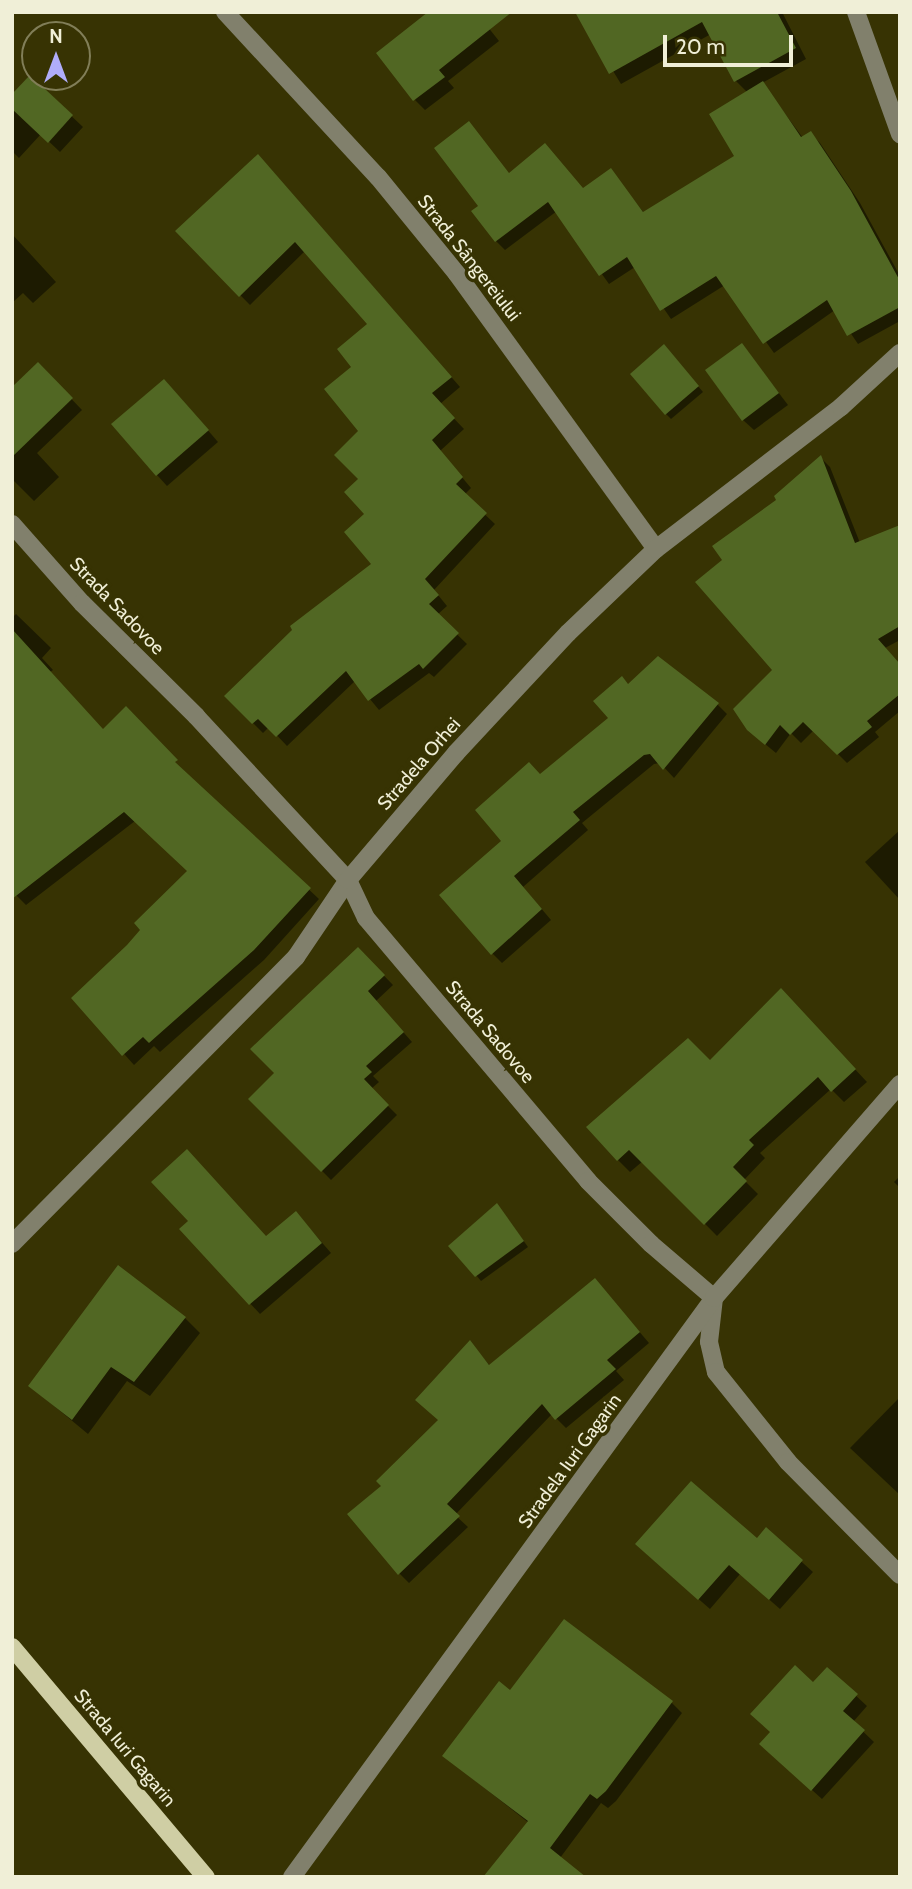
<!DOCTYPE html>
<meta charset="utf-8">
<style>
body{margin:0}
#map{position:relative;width:912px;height:1889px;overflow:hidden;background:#373303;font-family:Cabin,sans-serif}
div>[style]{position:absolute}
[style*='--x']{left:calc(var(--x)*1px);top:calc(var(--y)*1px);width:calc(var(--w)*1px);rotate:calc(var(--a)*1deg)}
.shadow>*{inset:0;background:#0007}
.building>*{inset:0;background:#516723}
.minor>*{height:18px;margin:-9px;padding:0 9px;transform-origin:9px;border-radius:9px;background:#81806c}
.major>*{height:18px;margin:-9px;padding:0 9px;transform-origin:9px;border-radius:9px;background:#cfcea4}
span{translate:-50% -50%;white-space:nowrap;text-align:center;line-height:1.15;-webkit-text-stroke:7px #373303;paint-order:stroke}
.street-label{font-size:19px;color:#f0efd7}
.frame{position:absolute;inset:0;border:14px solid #f0efd7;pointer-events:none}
.north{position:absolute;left:21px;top:21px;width:70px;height:70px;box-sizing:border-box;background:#373303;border:2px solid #817e58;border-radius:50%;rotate:0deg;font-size:19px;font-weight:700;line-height:28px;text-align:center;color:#f0efd7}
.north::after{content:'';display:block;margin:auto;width:24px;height:32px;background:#b0adfa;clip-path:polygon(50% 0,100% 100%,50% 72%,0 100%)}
.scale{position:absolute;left:663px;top:35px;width:130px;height:32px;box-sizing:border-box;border:4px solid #f0efd7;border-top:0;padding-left:9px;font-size:21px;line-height:24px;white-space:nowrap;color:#f0efd7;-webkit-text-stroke:5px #373303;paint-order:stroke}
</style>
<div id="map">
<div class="shadow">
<div style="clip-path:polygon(476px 12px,499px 41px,448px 81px,454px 88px,425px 110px,415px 100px)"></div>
<div style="clip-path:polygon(577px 12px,782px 12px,806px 59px,762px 83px,803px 138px,810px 133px,820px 143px,860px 203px,900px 276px,900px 321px,858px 344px,835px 310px,774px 353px,725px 285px,671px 319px,635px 267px,609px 284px,557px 211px,505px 250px,496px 241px,481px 206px,469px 123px,510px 175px,584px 190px,611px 171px,644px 213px,736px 157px,747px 92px,736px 81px,711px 34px,621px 84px)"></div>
<div style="clip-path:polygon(30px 77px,83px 127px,60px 152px,41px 134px,19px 158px,12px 151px,12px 96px)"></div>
<div style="clip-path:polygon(268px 166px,460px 387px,440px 404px,464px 429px,440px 451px,471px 488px,464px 495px,495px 524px,434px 590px,447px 606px,437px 615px,467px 644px,434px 677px,429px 673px,379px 710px,355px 681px,287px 746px,269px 727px,263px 733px,226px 696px,373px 565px,361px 479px,354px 367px,369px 324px,305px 251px,250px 305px,177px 231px)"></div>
<div style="clip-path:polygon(12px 234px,56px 282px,33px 303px,23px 293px,12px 303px)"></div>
<div style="clip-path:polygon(742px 345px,788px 405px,754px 430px,743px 420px)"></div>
<div style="clip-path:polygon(669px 352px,703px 392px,671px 419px,666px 414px)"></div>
<div style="clip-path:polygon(38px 364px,82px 410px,37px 453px,59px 477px,34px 501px,12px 479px,12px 389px)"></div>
<div style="clip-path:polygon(175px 392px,218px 442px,167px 486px,157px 475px)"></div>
<div style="clip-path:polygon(821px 458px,830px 467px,860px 543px,900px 527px,900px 640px,885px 648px,900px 665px,900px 711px,875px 732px,879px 737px,847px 763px,814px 730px,801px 743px,791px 733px,776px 753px,759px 739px,774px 670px,724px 560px)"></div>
<div style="clip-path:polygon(16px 614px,51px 648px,42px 658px,53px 670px,50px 672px,103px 731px,126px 709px,184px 773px,319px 899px,264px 960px,160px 1052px,154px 1046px,134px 1065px,74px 998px,143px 931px,190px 872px,135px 821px,26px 905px,12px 891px,12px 618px)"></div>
<div style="clip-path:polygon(628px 685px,717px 704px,727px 714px,674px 778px,660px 763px,654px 764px,582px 823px,588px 830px,523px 887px,551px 920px,502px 963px,492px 953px,504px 841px,540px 776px,610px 719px)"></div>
<div style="clip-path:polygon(900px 830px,900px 900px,865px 862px)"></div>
<div style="clip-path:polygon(358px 949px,393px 985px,376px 1001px,412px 1042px,373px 1076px,379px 1082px,371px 1089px,397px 1115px,331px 1180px,251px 1099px,277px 1073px)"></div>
<div style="clip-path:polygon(793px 1003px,867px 1082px,844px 1102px,831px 1089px,760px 1153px,765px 1158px,744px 1180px,758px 1194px,717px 1236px,643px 1161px,630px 1172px,618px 1160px,710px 1063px)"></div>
<div style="clip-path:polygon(900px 1176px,900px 1188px,894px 1182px)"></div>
<div style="clip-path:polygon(502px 1211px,528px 1247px,481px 1281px,476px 1275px)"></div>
<div style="clip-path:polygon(305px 1223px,331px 1253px,260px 1314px,181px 1229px,267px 1238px)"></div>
<div style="clip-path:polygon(595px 1280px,649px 1343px,616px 1371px,624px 1380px,566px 1428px,552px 1414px,455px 1515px,468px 1527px,409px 1583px,399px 1573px,384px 1486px,440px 1421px,470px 1342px,490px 1366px)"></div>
<div style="clip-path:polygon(185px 1318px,200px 1333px,150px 1396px,127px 1381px,88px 1434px,30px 1386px)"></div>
<div style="clip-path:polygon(900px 1397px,900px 1495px,850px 1448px)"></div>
<div style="clip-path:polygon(766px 1530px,813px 1572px,780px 1609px,740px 1574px,710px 1609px,648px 1555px,757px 1541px)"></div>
<div style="clip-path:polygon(827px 1669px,867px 1706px,853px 1722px,874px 1742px,822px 1799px,772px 1754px)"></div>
<div style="clip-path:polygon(510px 1692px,672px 1703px,682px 1713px,616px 1801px,608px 1808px,601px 1803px,560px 1858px,506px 1877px,529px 1823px,444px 1756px)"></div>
</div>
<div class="building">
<div style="clip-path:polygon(428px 12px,512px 12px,439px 70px,445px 77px,413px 101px,376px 53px)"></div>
<div style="clip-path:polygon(575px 12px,777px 12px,796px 48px,734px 82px,702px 22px,609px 74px)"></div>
<div style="clip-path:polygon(30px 75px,73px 115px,48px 143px,12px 109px,12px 94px)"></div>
<div style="clip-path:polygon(763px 81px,801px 137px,811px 131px,851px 191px,900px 281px,900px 307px,847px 336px,827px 300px,763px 344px,716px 276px,660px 311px,627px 257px,599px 276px,548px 202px,495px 242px,471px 211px,478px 206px,434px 148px,469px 121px,509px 173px,545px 143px,583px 188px,611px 168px,643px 212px,734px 156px,709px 114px)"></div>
<div style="clip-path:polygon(258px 154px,452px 377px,432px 393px,455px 418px,432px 440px,463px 477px,456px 484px,487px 513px,425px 579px,439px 595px,429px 604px,459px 633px,423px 669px,419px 664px,368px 701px,346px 671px,276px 737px,258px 719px,252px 724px,224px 696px,292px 630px,290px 626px,371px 564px,344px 532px,364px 514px,344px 492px,358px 479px,334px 455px,358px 431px,324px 389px,351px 367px,337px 349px,367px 324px,295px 242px,239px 297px,175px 231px)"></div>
<div style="clip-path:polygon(742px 343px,779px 393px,742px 421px,705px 370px)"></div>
<div style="clip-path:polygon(664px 344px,699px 386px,665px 415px,630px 374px)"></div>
<div style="clip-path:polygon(38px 362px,73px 398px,12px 457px,12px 387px)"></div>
<div style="clip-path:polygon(164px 379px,209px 430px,156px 476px,111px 424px)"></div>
<div style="clip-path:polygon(821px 455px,855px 543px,900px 525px,900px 626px,878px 639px,900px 664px,900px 694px,867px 721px,872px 727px,837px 755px,803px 722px,790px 735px,780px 725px,765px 745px,747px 730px,733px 709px,772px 670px,695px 582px,722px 560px,712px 546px,776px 500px,774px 496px)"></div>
<div style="clip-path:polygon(12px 629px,103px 729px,126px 706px,178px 760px,175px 762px,311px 888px,254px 950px,149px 1043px,143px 1037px,122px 1056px,71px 998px,127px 945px,140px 930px,134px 923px,187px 871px,124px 812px,12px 899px)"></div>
<div style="clip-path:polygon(658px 656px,719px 703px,663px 770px,650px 754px,644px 755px,573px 812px,580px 820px,514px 876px,542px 909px,491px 955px,439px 895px,501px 841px,475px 810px,529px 762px,540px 774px,608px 718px,593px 701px,622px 676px,628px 684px)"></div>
<div style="clip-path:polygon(358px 947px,385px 975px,368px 991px,404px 1032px,366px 1066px,372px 1072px,364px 1079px,389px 1105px,321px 1172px,248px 1099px,274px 1073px,250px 1049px)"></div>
<div style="clip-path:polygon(781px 988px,856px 1069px,831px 1092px,818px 1077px,749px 1140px,754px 1145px,733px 1167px,747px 1181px,704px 1225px,629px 1150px,617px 1161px,586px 1127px,688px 1038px,710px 1060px)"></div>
<div style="clip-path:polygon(187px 1149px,266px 1236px,296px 1211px,322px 1243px,249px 1305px,179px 1229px,188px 1221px,151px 1182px)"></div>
<div style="clip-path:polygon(497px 1203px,524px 1241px,475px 1277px,448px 1246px)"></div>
<div style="clip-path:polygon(118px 1265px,186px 1317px,134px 1382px,111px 1367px,72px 1420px,28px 1386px)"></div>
<div style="clip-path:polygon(595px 1278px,640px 1332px,607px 1360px,616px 1369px,555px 1420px,542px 1404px,447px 1504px,460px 1516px,398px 1575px,347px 1514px,381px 1486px,376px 1481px,438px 1420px,415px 1400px,470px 1340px,489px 1365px)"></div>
<div style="clip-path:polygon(691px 1481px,757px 1538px,766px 1527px,803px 1560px,769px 1600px,729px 1565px,698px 1600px,635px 1544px)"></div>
<div style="clip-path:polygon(564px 1619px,673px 1701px,606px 1791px,597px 1799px,590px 1794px,550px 1848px,586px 1877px,483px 1877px,528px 1821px,442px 1756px,499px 1681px,510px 1690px)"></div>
<div style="clip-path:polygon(795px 1665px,813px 1682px,827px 1667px,858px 1694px,843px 1711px,865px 1730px,811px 1791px,759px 1744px,770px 1732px,750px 1714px)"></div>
</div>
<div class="minor">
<div style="--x:225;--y:12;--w:225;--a:47.2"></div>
<div style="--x:378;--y:177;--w:125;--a:50.8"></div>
<div style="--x:457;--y:274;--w:339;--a:54.1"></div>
<div style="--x:856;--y:12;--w:130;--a:70.2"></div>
<div style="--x:12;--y:524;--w:106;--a:48.5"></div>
<div style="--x:82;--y:603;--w:161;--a:44.7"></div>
<div style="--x:196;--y:716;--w:224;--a:47.2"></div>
<div style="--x:348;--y:880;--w:42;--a:64.7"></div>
<div style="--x:366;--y:918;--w:344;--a:49.8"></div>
<div style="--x:588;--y:1181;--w:89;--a:45"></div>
<div style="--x:651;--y:1244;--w:83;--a:40.6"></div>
<div style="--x:714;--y:1298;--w:44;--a:96.5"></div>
<div style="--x:709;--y:1342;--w:31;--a:77"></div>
<div style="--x:716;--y:1372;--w:115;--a:51.3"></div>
<div style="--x:788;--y:1462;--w:159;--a:45.3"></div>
<div style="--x:12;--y:1244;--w:404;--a:-45.3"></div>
<div style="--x:296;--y:957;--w:93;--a:-56"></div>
<div style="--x:348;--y:880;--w:167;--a:-49.6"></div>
<div style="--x:456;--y:753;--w:164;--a:-47"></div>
<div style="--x:568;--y:633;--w:122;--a:-43.7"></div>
<div style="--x:656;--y:549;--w:233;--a:-37.5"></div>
<div style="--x:841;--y:407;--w:80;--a:-42.5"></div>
<div style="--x:292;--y:1877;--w:716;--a:-53.91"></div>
<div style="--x:714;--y:1298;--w:284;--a:-49"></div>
</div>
<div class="major">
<div style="--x:12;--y:1647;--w:301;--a:49.9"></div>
</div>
<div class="street-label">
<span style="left:469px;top:258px;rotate:52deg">Strada Sângereiului</span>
<span style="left:117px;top:606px;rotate:46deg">Strada Sadovoe</span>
<span style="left:419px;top:764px;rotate:-49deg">Stradela Orhei</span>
<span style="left:490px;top:1032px;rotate:50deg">Strada Sadovoe</span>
<span style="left:570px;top:1461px;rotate:-54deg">Stradela Iuri Gagarin</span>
<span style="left:125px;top:1748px;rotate:50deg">Strada Iuri Gagarin</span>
</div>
<div class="frame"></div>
<div class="north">N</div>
<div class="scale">20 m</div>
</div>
